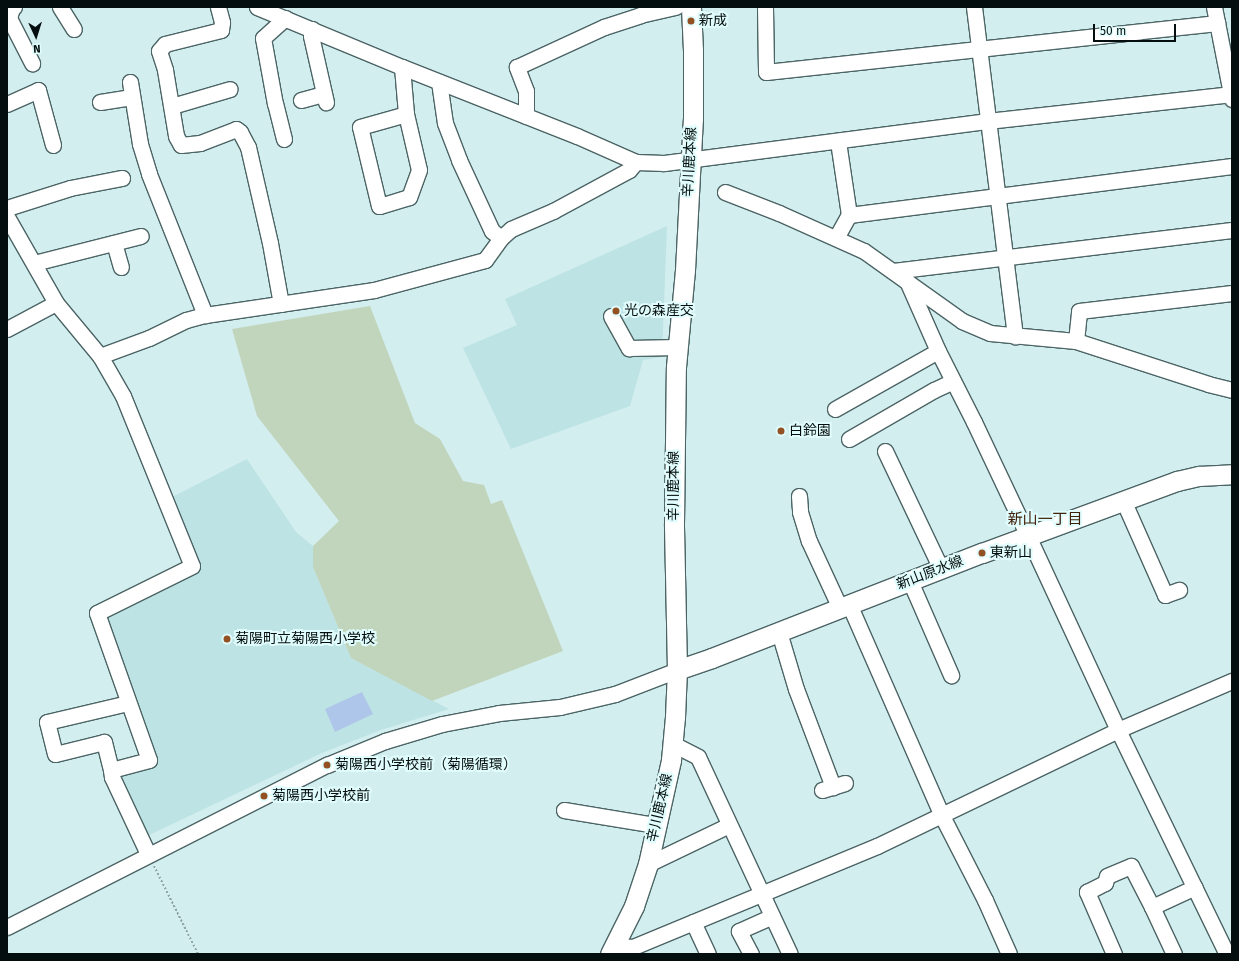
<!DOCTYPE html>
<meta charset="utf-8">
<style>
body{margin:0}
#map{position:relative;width:1239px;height:961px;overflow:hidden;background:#d3eeef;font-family:"Fira Sans","Noto Sans JP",sans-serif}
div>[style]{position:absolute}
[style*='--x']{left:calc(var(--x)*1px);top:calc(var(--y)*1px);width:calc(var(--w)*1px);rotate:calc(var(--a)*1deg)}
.built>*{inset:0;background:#bee3e4}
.green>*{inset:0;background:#c1d5bd}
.water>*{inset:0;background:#adc6e9}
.path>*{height:2px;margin-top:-1px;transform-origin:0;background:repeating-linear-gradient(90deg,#8da2a2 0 2px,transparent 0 4px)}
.roads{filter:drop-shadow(1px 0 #4c6465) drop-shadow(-1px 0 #4c6465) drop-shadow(0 1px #4c6465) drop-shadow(0 -1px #4c6465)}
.minor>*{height:15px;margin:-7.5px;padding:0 7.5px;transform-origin:7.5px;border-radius:7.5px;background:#fff}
.major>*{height:19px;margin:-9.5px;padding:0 9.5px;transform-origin:9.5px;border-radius:9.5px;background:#fff}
.dots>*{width:11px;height:11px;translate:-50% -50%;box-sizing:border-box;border:2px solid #e0fcfc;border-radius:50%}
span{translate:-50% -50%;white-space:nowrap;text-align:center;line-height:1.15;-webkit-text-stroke:4px #e0fcfc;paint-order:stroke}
.poi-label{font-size:14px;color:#050e0e}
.left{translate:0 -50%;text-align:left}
.street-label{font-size:14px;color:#050e0e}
.neighbourhood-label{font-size:15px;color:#42210b}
.frame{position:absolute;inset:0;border:8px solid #050e0e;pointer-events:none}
.north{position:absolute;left:16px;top:16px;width:40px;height:40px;-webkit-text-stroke:3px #e0fcfc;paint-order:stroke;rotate:176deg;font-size:11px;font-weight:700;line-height:16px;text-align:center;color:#050e0e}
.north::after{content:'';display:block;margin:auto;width:14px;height:18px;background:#050e0e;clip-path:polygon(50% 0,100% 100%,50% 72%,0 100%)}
.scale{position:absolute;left:1093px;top:24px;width:83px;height:18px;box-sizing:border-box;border:2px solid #050e0e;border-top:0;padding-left:5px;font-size:12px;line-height:14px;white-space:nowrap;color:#050e0e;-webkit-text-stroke:3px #e0fcfc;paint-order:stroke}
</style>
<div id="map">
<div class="built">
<div style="clip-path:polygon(667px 226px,662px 357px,643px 360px,630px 406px,511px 449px,463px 348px,517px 325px,505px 299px)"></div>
<div style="clip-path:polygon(247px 459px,296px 532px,313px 546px,313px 567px,351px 658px,449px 709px,381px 730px,322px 753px,145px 837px,115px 774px,154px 762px,104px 621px,106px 612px,198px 568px,172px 497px)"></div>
</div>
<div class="green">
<div style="clip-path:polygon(370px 306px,415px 423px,440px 439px,463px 481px,484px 485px,491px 504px,502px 500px,563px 651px,432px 701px,351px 658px,313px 567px,313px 546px,339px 521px,257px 416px,232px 329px)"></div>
</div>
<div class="water">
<div style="clip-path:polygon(362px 692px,373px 714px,335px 732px,325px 709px)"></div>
</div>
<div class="path">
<div style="--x:154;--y:866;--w:98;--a:63.4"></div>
</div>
<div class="roads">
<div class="minor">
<div style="--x:14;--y:7;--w:2;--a:153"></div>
<div style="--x:12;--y:8;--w:10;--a:107"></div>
<div style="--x:9;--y:18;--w:51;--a:62.9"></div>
<div style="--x:60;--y:7;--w:26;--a:58"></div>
<div style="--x:218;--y:7;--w:16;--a:75"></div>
<div style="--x:222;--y:22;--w:8;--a:97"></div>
<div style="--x:221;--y:30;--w:58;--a:166"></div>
<div style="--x:165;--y:44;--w:9;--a:131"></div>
<div style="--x:159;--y:51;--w:20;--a:72"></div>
<div style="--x:165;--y:70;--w:67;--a:80.5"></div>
<div style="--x:176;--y:136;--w:10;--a:61"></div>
<div style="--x:181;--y:145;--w:19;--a:-6"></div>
<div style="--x:200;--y:143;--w:39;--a:-21"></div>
<div style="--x:236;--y:129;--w:5;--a:37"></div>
<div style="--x:240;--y:132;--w:17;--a:62"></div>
<div style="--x:248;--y:147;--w:98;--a:77.1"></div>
<div style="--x:270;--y:243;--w:62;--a:79.8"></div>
<div style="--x:257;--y:7;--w:157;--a:22.5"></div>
<div style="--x:402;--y:67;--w:188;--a:21.5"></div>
<div style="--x:577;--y:136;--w:64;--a:23.8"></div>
<div style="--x:636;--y:162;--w:28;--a:2"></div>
<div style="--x:664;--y:163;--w:327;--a:-7.4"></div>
<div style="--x:988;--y:121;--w:245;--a:-6.3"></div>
<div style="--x:765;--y:7;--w:65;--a:89.1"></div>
<div style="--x:766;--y:72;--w:454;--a:-6.2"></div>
<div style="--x:974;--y:7;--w:332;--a:82.9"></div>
<div style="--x:1214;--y:7;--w:94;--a:78.9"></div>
<div style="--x:312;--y:29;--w:7;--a:98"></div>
<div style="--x:311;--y:36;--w:68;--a:77.2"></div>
<div style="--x:402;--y:67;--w:47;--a:85.1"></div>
<div style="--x:406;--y:114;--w:57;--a:76.9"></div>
<div style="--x:419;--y:170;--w:29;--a:110"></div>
<div style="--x:409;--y:197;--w:31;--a:163"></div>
<div style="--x:379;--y:206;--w:81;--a:-103.5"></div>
<div style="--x:360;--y:127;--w:48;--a:-15.8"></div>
<div style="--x:130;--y:82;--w:63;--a:80.8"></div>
<div style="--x:140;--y:144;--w:31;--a:73"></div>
<div style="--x:149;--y:174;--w:152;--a:68.3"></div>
<div style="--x:439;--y:82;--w:41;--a:81.7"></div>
<div style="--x:445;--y:123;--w:40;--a:69"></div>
<div style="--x:459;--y:160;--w:78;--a:65.1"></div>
<div style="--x:492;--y:231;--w:11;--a:38"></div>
<div style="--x:301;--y:100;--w:23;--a:-15"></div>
<div style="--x:100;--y:102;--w:32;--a:-9"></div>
<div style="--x:7;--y:104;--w:34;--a:-24"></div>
<div style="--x:38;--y:90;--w:57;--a:74.7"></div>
<div style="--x:172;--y:106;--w:60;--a:-16.3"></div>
<div style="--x:526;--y:116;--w:25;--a:-90"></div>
<div style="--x:526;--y:91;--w:26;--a:-111"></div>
<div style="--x:517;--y:67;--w:96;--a:-24.7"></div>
<div style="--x:604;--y:27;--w:38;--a:-18"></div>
<div style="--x:640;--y:15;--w:37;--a:-13"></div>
<div style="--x:284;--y:139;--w:36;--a:-104"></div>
<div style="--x:275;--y:104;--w:67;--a:-100.3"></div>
<div style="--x:263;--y:38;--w:30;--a:-42"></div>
<div style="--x:725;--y:192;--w:58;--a:21.3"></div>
<div style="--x:779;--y:213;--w:93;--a:24.1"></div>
<div style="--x:864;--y:251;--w:120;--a:35.5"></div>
<div style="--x:962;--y:321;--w:30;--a:23"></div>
<div style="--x:990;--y:333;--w:86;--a:5.3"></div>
<div style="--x:1076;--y:341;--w:139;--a:18"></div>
<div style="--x:1208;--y:384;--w:25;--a:14"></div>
<div style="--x:7;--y:208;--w:66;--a:-17.6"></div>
<div style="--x:70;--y:188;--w:53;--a:-10.9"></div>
<div style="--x:849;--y:215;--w:386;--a:-7.3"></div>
<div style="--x:7;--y:217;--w:99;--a:60.3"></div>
<div style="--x:56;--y:303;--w:69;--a:50.3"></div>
<div style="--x:100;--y:356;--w:46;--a:60.1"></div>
<div style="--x:123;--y:396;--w:183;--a:67.9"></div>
<div style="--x:192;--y:566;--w:106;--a:153.7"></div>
<div style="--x:97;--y:613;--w:156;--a:70.5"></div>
<div style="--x:149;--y:760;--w:39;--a:165"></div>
<div style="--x:111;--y:770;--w:7;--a:82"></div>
<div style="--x:112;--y:777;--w:85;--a:64.9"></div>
<div style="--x:836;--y:238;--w:26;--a:-61"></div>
<div style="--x:849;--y:215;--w:75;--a:-98.5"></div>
<div style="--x:114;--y:243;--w:25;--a:74"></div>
<div style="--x:34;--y:263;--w:110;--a:-14.2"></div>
<div style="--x:893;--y:271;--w:341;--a:-6.9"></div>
<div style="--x:907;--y:281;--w:77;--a:66.1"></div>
<div style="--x:938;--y:351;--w:80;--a:63.1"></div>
<div style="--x:974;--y:422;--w:126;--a:64.7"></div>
<div style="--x:1028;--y:536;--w:214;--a:65.1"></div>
<div style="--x:1118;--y:730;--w:249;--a:64.1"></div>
<div style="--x:611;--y:316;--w:37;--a:61"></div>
<div style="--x:629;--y:348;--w:48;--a:-1.2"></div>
<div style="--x:7;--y:329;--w:55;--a:-28"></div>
<div style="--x:1076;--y:341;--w:30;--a:-84"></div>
<div style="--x:1079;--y:311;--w:154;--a:-6.7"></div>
<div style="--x:100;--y:356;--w:52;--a:-20.2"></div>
<div style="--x:149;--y:338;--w:41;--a:-25.9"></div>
<div style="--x:186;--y:320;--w:20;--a:-15"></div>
<div style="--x:205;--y:315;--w:171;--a:-8.4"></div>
<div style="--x:374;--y:290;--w:115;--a:-15.1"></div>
<div style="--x:485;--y:260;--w:27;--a:-54"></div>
<div style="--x:501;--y:238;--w:13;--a:-42"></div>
<div style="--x:511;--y:229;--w:46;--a:-23.2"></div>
<div style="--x:553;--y:211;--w:86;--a:-28.3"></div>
<div style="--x:629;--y:170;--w:11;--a:-49"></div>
<div style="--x:835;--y:409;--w:118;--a:-29.4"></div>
<div style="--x:849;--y:439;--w:98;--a:-30"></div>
<div style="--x:934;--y:390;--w:21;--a:-25"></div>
<div style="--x:885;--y:451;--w:131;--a:64.6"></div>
<div style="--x:799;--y:496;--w:16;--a:86"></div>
<div style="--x:800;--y:512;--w:30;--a:73"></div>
<div style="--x:809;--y:541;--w:74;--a:65.2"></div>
<div style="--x:1123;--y:500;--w:104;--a:66.1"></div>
<div style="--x:1165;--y:595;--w:15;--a:-20"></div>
<div style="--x:910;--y:581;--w:103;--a:66.4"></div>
<div style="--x:849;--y:604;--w:229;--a:66.3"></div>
<div style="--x:941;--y:814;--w:97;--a:62.9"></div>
<div style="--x:985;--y:900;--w:59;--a:66"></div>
<div style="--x:779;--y:632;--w:59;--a:73.4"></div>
<div style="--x:796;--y:689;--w:105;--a:69.3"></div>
<div style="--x:673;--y:744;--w:28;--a:27"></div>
<div style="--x:698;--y:757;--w:217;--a:65"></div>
<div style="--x:111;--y:770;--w:29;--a:-104"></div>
<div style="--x:104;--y:742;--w:50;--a:166.2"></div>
<div style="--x:55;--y:754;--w:33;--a:-104"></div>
<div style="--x:47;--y:722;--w:83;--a:-13.2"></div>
<div style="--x:822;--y:790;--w:24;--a:-17"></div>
<div style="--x:564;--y:810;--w:93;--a:9.3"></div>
<div style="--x:648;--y:864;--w:90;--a:-25.7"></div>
<div style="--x:693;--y:922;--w:35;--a:65"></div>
<div style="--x:7;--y:927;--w:359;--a:-26.9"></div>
<div style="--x:327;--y:765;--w:63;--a:-22.5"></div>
<div style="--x:385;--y:741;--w:59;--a:-16.6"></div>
<div style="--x:442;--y:724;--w:58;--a:-10.9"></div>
<div style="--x:499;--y:713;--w:61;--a:-5.6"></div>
<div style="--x:560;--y:707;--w:57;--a:-13.3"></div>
<div style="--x:615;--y:694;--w:66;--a:-21.2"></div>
<div style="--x:615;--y:946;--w:18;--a:3"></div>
<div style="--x:633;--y:947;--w:264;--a:-22.5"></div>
<div style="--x:877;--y:846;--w:267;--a:-25.7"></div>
<div style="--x:1118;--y:730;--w:124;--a:-23.3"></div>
<div style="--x:751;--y:954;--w:26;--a:-118"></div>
<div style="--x:739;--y:931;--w:36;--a:-24"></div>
<div style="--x:1114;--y:954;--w:68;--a:-113.5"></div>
<div style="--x:1087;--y:892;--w:20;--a:-27"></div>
<div style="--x:1105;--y:883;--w:7;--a:-74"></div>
<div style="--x:1107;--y:876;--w:26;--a:-23"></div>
<div style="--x:1131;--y:866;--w:46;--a:62.9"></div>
<div style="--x:1174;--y:954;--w:52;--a:-115.1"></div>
<div style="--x:1152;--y:907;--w:47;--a:-24.9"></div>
</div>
<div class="major">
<div style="--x:677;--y:670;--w:37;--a:-19"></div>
<div style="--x:712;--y:658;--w:290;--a:-21.3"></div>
<div style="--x:982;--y:553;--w:208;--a:-20.3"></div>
<div style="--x:1177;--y:481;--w:23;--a:-13"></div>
<div style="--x:1199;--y:476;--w:33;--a:-3"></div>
<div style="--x:610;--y:954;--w:54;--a:-63.4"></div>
<div style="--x:634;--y:906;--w:44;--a:-71.6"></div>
<div style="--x:648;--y:864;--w:107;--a:-77.5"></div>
<div style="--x:671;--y:760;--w:43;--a:-84.7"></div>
<div style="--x:675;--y:717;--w:47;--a:-87.6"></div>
<div style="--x:677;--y:670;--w:147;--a:-91.2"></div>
<div style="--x:674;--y:523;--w:156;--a:-89.3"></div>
<div style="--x:676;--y:367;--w:97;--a:-84.7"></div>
<div style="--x:685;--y:270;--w:151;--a:-87"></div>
<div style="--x:693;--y:119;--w:69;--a:-90"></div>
<div style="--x:693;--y:50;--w:43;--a:-92.7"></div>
</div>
</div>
<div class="dots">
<div style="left:691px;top:21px;background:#935022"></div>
<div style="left:616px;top:311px;background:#935022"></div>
<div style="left:781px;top:431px;background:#935022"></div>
<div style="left:982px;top:553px;background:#935022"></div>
<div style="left:227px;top:639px;background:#935022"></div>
<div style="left:327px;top:765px;background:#935022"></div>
<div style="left:264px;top:796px;background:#935022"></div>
</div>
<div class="poi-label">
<span class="left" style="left:699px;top:21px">新成</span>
<span class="left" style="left:624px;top:311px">光の森産交</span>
<span class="left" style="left:789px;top:431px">白鈴園</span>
<span class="left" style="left:990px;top:553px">東新山</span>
<span class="left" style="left:235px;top:639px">菊陽町立菊陽西小学校</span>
<span class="left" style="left:335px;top:765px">菊陽西小学校前（菊陽循環）</span>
<span class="left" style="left:272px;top:796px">菊陽西小学校前</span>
</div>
<div class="street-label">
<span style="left:690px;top:162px;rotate:-87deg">辛川鹿本線</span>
<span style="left:674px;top:486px;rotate:-90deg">辛川鹿本線</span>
<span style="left:930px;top:573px;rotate:-21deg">新山原水線</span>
<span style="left:660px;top:808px;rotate:-77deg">辛川鹿本線</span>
</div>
<div class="neighbourhood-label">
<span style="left:1045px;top:520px">新山一丁目</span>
</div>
<div class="frame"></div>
<div class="north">N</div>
<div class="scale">50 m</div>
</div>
